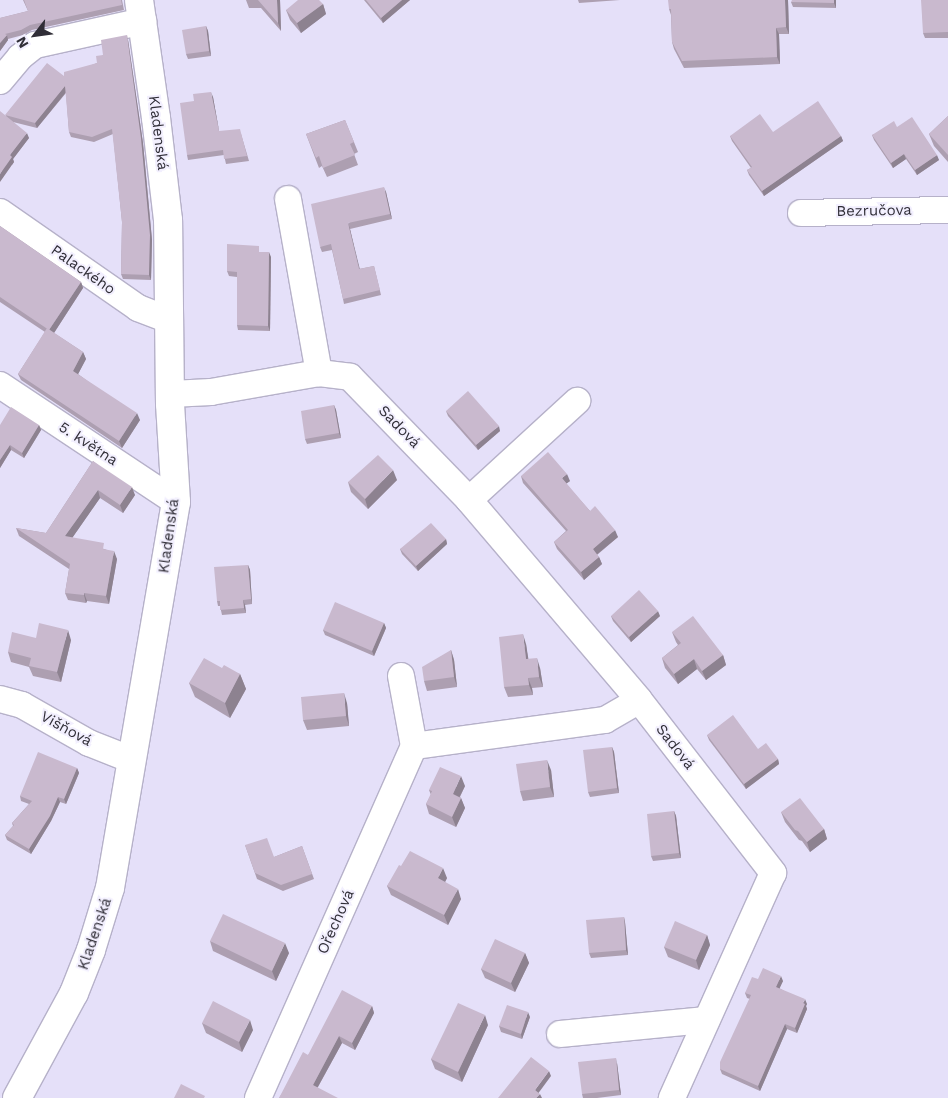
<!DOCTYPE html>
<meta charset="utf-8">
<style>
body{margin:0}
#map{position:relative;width:948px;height:1098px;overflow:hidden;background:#e5e0f9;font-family:"Work Sans",sans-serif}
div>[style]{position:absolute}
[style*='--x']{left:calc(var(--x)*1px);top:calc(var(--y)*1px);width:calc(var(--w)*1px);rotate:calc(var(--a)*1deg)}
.roads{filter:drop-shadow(1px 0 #b6b1c9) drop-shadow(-1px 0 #b6b1c9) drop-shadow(0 1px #b6b1c9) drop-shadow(0 -1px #b6b1c9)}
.minor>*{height:26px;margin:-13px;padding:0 13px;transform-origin:13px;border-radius:13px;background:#fff}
.tertiary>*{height:28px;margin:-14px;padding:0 14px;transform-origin:14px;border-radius:14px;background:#fff}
.wall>*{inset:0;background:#ad9fb1}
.shaded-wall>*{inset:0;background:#8d8290}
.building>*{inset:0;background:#c9b9ce}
span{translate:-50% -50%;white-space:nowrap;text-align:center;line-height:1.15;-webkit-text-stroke:4px #f2effe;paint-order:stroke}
.street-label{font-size:15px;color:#302e37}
.north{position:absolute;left:10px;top:10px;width:50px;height:50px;-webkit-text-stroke:4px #f2effe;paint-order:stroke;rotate:240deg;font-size:14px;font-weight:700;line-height:20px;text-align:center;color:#302e37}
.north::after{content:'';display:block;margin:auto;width:18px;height:22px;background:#302e37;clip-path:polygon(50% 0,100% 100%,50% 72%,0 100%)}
</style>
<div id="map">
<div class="roads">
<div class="minor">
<div style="--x:0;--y:81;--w:31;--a:-50"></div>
<div style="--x:20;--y:57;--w:19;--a:-39"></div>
<div style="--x:35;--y:45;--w:111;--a:-12.5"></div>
<div style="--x:288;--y:199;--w:177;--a:79.9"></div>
<div style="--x:0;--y:212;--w:168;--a:34.8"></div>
<div style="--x:138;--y:308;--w:33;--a:21"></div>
<div style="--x:801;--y:213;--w:147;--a:-1.2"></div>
<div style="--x:0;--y:385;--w:211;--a:33.6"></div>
<div style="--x:171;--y:394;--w:40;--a:-2.9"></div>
<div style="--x:211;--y:392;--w:110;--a:-10"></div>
<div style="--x:319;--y:373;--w:31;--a:7"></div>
<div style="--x:350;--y:377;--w:171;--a:45.9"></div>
<div style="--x:469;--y:500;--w:262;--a:49.6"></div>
<div style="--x:639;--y:700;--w:219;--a:52.2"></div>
<div style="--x:773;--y:873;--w:247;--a:114.2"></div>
<div style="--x:469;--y:500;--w:147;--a:-42.5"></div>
<div style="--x:401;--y:676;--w:71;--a:79.5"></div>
<div style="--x:0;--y:699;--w:23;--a:15"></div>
<div style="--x:22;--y:705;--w:77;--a:29.6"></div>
<div style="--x:89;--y:743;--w:46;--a:21.6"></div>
<div style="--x:560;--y:1034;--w:147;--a:-5.5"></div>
<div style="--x:258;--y:1098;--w:385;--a:-66.1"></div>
<div style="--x:414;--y:746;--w:193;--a:-7.8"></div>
<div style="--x:605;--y:720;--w:39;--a:-30"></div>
</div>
<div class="tertiary">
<div style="--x:17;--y:1098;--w:119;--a:-61.5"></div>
<div style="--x:74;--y:993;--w:46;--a:-68.4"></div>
<div style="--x:91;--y:950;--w:65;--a:-73"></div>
<div style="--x:110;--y:888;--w:392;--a:-80.3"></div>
<div style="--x:176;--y:502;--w:98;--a:-93.5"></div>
<div style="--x:170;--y:404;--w:184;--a:-90.6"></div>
<div style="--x:168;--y:220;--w:103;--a:-96.7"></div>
<div style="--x:156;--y:118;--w:119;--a:-98.2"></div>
</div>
</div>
<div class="wall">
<div style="clip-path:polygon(23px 0,122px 0,124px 10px,32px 30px,23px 35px,8px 39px,8px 40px,0 51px,0 18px,28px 11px)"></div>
<div style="clip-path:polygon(246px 0,280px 0,281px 31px,261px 8px,249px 8px)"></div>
<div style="clip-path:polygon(364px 0,410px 0,383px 23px)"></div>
<div style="clip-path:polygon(578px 0,620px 0,579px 3px)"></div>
<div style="clip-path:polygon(788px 0,789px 34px,779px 34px,780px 64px,684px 68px,674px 49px,672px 42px,671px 15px,669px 9px)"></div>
<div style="clip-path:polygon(836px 0,836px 8px,793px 7px,791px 2px)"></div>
<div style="clip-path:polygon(948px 0,948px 38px,925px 38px,923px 33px)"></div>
<div style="clip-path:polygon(323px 4px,326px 14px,301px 33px,290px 20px,286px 10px)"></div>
<div style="clip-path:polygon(206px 26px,208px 31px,211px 56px,188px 59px,186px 54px)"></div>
<div style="clip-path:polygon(128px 40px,143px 143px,152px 240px,151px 280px,123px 279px,121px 274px,122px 222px,113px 134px,94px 142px,71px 137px,69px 132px,66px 93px,37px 128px,13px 122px,29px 138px,13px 159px,14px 162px,12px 165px,5px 116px,64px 76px,97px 63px,103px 55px)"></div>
<div style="clip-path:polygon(213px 97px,219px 131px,241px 134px,249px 161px,226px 164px,224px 155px,188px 160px,187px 155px,194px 101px)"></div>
<div style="clip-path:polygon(948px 116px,948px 162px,934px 146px,929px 134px)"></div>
<div style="clip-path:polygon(345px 120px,358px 152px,354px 154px,358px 165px,327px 177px,322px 166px,319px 168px,306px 134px)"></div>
<div style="clip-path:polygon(897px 127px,939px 160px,917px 175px,906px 159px,893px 168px,874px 140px,872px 135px)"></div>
<div style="clip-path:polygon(773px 132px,841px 136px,843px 141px,764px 196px,749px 175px,747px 170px,751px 168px,732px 141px,730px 136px)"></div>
<div style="clip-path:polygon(386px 192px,392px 219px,350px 229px,359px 269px,374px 266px,381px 295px,344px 304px,343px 299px,332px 250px,322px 252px,320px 247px)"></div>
<div style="clip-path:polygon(0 226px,81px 282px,83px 288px,54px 333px,83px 352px,86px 359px,78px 374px,140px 420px,122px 448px,21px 380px,18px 374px,45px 332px,0 302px)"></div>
<div style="clip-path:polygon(261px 252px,271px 257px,270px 331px,238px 330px,237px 325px,237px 277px,229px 276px,227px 271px)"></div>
<div style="clip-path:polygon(334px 405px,336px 410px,341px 438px,307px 444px,305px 439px)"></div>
<div style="clip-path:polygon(446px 411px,500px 431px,478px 450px,448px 416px)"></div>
<div style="clip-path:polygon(0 425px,39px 425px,41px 430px,24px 458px,11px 450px,0 468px)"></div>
<div style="clip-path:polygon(93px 461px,135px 495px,123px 513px,100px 498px,72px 538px,107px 550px,117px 559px,109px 604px,87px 601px,86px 603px,68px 600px,65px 593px,69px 569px,19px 536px,16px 528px,46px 533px)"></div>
<div style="clip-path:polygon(521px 476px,570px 481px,566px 484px,590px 511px,618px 537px,597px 555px,599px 557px,602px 564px,584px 580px,557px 549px,554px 542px,566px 531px,523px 483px)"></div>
<div style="clip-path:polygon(397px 480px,368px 509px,351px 492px,348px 482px)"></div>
<div style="clip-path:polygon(446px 539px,447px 544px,418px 571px,402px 554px,400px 549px)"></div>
<div style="clip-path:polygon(248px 565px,250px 570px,252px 604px,245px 605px,246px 613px,222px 615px,220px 606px,218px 606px,217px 601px)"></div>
<div style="clip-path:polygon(611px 616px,660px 616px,631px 642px,613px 621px)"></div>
<div style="clip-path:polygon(384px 623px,386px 628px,374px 656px,325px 635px,323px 630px)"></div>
<div style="clip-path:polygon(672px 632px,723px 655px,726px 665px,706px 680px,697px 669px,678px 684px,665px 668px,662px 658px,678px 645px,676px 642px)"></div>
<div style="clip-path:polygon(36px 638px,71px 640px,61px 682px,33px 676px,29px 667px,11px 662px,8px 652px)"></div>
<div style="clip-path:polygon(526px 644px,528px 659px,540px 668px,543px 687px,532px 688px,533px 695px,508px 697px,504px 687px)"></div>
<div style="clip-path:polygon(451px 650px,454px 660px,457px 687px,427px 691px,424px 681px)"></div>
<div style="clip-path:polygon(222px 668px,240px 674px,246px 689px,230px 718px,195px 697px,189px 683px)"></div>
<div style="clip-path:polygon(347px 703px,349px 726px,307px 730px,303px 720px)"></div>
<div style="clip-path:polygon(707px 735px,778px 759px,779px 764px,746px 789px,709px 740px)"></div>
<div style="clip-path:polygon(612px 747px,614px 752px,619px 793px,590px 797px,588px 792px)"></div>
<div style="clip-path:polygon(77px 768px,79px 773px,66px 804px,60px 802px,51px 821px,31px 854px,7px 840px,5px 835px,13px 826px,12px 823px,29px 804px,21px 801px,20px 796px)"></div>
<div style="clip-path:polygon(551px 770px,554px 797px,523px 801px,520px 791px)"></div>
<div style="clip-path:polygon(465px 786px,460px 797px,461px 798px,465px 808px,456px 827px,429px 814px,426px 804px,431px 795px,429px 790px)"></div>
<div style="clip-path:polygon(674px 811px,676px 816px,681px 858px,653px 861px,651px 856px)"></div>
<div style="clip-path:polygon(781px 812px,824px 829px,827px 839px,810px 852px,802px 841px,799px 840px,785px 822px)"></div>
<div style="clip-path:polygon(245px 845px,274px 857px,302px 846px,314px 879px,283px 891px,257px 879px)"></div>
<div style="clip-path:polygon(401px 866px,447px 878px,445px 882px,461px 899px,448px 925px,391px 895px,387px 886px)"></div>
<div style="clip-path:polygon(624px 917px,625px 922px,628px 955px,591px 958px,589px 953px)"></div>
<div style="clip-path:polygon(707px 935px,710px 945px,699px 970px,668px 957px,664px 947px)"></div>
<div style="clip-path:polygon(210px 941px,289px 953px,276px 981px,213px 951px)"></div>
<div style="clip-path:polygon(525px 953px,529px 963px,515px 992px,485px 978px,481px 969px)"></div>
<div style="clip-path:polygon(758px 979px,783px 981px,779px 988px,807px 1004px,806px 1006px,807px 1009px,797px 1033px,787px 1029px,760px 1091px,722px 1074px,720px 1069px,750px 999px,747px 998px,745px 993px)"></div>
<div style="clip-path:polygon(372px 1006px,374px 1013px,355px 1050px,342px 1043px,318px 1087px,279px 1098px,308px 1055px)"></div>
<div style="clip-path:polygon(530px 1017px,522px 1039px,501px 1032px,499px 1026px)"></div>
<div style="clip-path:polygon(202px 1023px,253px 1030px,242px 1052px,206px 1033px)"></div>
<div style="clip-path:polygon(488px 1025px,462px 1082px,435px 1069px,431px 1059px)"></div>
<div style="clip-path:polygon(617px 1063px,621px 1095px,597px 1098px,583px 1098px,582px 1094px)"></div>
</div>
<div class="shaded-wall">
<div style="clip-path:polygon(277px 0,280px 0,281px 31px,278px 23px)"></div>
<div style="clip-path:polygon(402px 0,410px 0,383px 23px,381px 18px)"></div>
<div style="clip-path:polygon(785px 0,788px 0,789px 34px,786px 27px)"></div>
<div style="clip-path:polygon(834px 0,836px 0,836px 8px,834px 3px)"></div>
<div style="clip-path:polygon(323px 4px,326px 14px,301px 33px,297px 23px)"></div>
<div style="clip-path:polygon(206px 26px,208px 31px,211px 56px,209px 51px)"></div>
<div style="clip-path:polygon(776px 28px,779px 34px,780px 64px,777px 57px)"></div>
<div style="clip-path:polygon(7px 35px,8px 40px,0 51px,0 43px)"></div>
<div style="clip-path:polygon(127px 35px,128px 40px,143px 143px,152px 240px,151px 280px,149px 275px)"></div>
<div style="clip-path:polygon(65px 86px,67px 91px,37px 128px,35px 123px)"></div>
<div style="clip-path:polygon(211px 92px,213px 97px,220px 136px,219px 131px)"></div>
<div style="clip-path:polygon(27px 133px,29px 138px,13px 159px,14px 162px,0 182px,0 174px,10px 155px)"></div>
<div style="clip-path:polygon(841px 136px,843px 141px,764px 196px,762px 191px)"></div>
<div style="clip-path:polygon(904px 154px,906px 159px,893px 168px,891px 163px)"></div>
<div style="clip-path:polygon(937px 155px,939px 160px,917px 175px,915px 170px)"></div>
<div style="clip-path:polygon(384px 187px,386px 192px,392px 219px,390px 214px)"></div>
<div style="clip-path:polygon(348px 223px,350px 229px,361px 274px,359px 269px)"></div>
<div style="clip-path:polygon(269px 252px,271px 257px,270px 331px,268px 326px)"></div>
<div style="clip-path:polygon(81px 282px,83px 288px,52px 336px,49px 330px)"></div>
<div style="clip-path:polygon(83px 352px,86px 359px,76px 378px,73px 371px)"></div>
<div style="clip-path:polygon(334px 405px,336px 410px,341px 438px,339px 433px)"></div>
<div style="clip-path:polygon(137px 413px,140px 420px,122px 448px,119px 441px)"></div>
<div style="clip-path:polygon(39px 425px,41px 430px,24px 458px,22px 453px)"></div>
<div style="clip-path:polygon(499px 426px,500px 431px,478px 450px,476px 445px)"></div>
<div style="clip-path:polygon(10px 445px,11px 450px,0 468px,0 460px)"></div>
<div style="clip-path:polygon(393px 470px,397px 480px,368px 509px,365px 499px)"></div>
<div style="clip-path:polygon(567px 474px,570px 481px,564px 485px,562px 478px)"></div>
<div style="clip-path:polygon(132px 487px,135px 495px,123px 513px,120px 505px)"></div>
<div style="clip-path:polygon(98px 490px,100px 498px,68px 544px,65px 536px)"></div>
<div style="clip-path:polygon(615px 530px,618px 537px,595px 556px,593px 549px)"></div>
<div style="clip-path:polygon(446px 539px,447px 544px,418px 571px,416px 566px)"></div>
<div style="clip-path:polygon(114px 551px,117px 559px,109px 604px,106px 596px)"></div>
<div style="clip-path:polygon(599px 557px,602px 564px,584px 580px,581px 572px)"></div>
<div style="clip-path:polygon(248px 565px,250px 570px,252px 604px,251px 599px)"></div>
<div style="clip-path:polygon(84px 593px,87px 601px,86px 603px,84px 595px)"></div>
<div style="clip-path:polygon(243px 600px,245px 605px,246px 613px,244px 608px)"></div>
<div style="clip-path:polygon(658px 611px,660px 616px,631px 642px,629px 637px)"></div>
<div style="clip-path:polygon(384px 623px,386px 628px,374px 656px,372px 651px)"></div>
<div style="clip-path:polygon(68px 630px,71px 640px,61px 682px,57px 672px)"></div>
<div style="clip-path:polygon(523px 634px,526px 644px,530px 669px,526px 659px)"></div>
<div style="clip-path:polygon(451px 650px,454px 660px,457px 687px,454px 677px)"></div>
<div style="clip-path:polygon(723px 655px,726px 665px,706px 680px,702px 671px)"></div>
<div style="clip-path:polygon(537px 658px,540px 668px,543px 687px,539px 677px)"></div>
<div style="clip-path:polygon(694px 659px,697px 669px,678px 684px,674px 674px)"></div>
<div style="clip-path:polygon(240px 674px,246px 689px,230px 718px,225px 703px)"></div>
<div style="clip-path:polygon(528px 678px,532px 688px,533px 695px,529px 685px)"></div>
<div style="clip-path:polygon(344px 693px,347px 703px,349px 726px,346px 716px)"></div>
<div style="clip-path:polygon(612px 747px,614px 752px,619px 793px,617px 788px)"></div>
<div style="clip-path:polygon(778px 759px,779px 764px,746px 789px,744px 784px)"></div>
<div style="clip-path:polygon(547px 760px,551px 770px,554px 797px,550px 787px)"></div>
<div style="clip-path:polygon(77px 768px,79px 773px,66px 804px,64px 799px)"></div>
<div style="clip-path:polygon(461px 776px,465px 786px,456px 804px,453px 794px)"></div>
<div style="clip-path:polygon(58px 797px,60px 802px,51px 821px,31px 854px,29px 849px)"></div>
<div style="clip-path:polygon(461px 798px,465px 808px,456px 827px,452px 817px)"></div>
<div style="clip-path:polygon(674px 811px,676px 816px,681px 858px,679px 853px)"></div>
<div style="clip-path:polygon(824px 829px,827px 839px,810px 852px,807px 842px)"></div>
<div style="clip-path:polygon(443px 868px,447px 878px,442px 888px,438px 878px)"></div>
<div style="clip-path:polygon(458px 889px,461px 899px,448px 925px,444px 915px)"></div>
<div style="clip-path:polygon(624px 917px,625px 922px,628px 955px,626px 950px)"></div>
<div style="clip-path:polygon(707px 935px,710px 945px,699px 970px,696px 960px)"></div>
<div style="clip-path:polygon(285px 943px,289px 953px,276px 981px,272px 971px)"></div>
<div style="clip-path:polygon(525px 953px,529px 963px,515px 992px,511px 983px)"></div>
<div style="clip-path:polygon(781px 976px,783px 981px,778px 992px,776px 987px)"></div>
<div style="clip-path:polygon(805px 999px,807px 1004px,806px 1006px,807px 1009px,797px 1033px,795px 1028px)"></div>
<div style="clip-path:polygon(372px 1006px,374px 1013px,355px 1050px,352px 1043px)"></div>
<div style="clip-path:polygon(528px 1012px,530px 1017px,522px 1039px,521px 1034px)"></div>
<div style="clip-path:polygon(485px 1015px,488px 1025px,462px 1082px,458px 1072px)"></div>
<div style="clip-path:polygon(250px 1020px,253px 1030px,242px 1052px,239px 1042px)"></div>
<div style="clip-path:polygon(785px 1024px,787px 1029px,760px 1091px,758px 1086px)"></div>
<div style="clip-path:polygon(339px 1036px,342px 1043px,315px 1092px,313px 1085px)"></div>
<div style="clip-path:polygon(616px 1058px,617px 1063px,621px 1095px,619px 1090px)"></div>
<div style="clip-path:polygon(549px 1071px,551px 1076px,537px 1095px,535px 1090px)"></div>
<div style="clip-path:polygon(540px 1094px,542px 1098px,536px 1098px)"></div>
</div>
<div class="building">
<div style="clip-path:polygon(24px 0,121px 0,122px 5px,30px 25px,21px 30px,5px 34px,7px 35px,0 43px,0 18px,28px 11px)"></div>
<div style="clip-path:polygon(246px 0,277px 0,278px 23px,258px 0)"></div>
<div style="clip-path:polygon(298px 0,319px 0,323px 4px,297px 23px,286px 10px)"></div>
<div style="clip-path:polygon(366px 0,402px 0,381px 18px)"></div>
<div style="clip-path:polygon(668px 0,785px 0,786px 27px,776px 28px,777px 57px,682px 61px,672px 42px,671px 9px,669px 9px)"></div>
<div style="clip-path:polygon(792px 0,834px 0,834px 3px,791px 2px)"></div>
<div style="clip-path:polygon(921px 0,948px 0,948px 32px,923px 33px)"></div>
<div style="clip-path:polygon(206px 26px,209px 51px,186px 54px,182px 30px)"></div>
<div style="clip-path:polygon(127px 35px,141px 138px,150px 235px,149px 275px,121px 274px,122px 222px,112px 129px,92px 137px,69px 132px,65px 86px,35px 123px,5px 115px,47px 63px,64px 76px,64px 72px,97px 63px,96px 56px,103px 55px,101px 40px)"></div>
<div style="clip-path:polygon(211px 92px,219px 131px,240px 129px,247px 156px,224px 159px,223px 150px,187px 155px,180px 103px,194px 101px,193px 94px)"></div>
<div style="clip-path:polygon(818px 101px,841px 136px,762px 191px,747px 170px,752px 167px,730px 136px,760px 114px,773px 132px)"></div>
<div style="clip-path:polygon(0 111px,27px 133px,10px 155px,12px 157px,0 174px)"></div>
<div style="clip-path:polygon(948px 116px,948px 155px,929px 134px)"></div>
<div style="clip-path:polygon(912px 117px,937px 155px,915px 170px,904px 154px,891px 163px,872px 135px,894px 121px,897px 127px)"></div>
<div style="clip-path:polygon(345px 120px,354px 142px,350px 144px,355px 155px,323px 168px,319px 156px,316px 158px,306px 134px)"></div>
<div style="clip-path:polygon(384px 187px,390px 214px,348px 223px,359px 269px,374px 266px,380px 290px,343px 299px,331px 244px,320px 247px,311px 204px)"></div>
<div style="clip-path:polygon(0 226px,81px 282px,49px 330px,0 297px)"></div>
<div style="clip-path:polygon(227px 244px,259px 246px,259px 252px,269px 252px,268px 326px,237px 325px,237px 272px,227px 271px)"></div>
<div style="clip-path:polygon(47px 328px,83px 352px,73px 371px,137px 413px,119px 441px,18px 374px)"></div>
<div style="clip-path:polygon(468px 391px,499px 426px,476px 445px,446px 411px)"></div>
<div style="clip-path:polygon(334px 405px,339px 433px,305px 439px,301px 411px)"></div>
<div style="clip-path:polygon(11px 407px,39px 425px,22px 453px,10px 445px,0 460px,0 425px)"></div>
<div style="clip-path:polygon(548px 452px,567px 474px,562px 478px,590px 511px,595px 506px,615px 530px,593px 549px,599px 557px,581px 572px,554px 542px,568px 530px,521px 476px)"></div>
<div style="clip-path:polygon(378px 455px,393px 470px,365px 499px,348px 482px)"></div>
<div style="clip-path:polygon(93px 461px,132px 487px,120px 505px,98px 490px,65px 536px,104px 543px,103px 549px,114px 551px,106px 596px,84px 593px,84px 595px,65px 593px,70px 564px,16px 528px,46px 533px)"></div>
<div style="clip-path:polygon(431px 523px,446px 539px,416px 566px,400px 549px)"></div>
<div style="clip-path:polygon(248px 565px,251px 599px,243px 600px,244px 608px,220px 610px,220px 601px,217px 601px,214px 567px)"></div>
<div style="clip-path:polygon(639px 590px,658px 611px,629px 637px,611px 616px)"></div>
<div style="clip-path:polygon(335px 602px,384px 623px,372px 651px,323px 630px)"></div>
<div style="clip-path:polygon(693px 616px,723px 655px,702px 671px,694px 659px,674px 674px,662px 658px,681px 643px,672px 632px)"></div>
<div style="clip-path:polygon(39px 623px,68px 630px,57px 672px,29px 666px,31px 658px,8px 652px,12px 632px,36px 638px)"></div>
<div style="clip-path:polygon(523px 634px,526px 659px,537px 658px,539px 677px,528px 678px,529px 685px,504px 687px,499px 637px)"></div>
<div style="clip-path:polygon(451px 650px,454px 677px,424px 681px,422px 667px)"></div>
<div style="clip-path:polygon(204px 658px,222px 668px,224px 665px,240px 674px,225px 703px,189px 683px)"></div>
<div style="clip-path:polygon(344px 693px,346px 716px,303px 720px,301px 697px)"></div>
<div style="clip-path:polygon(733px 715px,758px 749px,766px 743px,778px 759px,744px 784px,707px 735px)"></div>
<div style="clip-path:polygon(612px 747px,617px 788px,588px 792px,583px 750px)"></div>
<div style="clip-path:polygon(38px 752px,77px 768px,64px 799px,58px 797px,50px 816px,29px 849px,5px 835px,14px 825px,12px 823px,32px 801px,20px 796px)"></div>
<div style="clip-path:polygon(547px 760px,550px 787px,520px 791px,516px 764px)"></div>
<div style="clip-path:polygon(440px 767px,461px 776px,453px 794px,461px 798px,452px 817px,426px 804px,432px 791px,429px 790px)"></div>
<div style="clip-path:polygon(800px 798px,824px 829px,807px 842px,798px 831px,795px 830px,781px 812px)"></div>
<div style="clip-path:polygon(674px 811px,679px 853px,651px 856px,647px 814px)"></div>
<div style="clip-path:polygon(267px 838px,274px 857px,302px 846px,312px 874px,281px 885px,255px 873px,245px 845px)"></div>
<div style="clip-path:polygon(410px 851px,443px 868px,438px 878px,458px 889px,444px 915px,387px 886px,399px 865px,401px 866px)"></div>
<div style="clip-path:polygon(223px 914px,285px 943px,272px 971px,210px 941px)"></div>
<div style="clip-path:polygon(624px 917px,626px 950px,589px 953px,586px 920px)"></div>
<div style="clip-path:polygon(675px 921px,707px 935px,696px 960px,664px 947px)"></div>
<div style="clip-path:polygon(495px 939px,525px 953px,511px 983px,481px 969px)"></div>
<div style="clip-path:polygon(763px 968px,781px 976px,776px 987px,805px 999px,803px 1003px,805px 1004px,795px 1028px,785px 1024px,758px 1086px,720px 1069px,720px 1062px,751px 995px,745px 993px,752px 977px,758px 979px)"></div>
<div style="clip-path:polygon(342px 990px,372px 1006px,352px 1043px,339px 1036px,313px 1085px,338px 1098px,279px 1098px,303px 1052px,308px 1055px)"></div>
<div style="clip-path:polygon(213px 1001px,250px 1020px,239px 1042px,202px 1023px)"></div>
<div style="clip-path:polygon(458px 1003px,485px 1015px,458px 1072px,431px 1059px)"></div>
<div style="clip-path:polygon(507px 1005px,528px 1012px,521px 1034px,499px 1026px)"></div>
<div style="clip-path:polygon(531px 1057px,549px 1071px,535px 1090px,540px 1094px,536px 1098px,498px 1098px)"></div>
<div style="clip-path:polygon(616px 1058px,619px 1090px,582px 1094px,578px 1062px)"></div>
<div style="clip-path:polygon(181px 1084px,205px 1096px,204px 1098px,174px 1098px)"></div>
</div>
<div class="street-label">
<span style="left:158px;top:133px;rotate:83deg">Kladenská</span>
<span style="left:874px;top:211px;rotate:-1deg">Bezručova</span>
<span style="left:83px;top:270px;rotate:35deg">Palackého</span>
<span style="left:399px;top:427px;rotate:46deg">Sadová</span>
<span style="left:88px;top:444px;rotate:33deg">5. května</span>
<span style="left:169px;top:536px;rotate:-82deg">Kladenská</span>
<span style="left:66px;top:729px;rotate:29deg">Višňová</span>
<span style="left:675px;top:747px;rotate:52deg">Sadová</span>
<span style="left:336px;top:922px;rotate:-66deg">Ořechová</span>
<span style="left:95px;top:934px;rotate:-71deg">Kladenská</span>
</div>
<div class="north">N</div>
</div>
